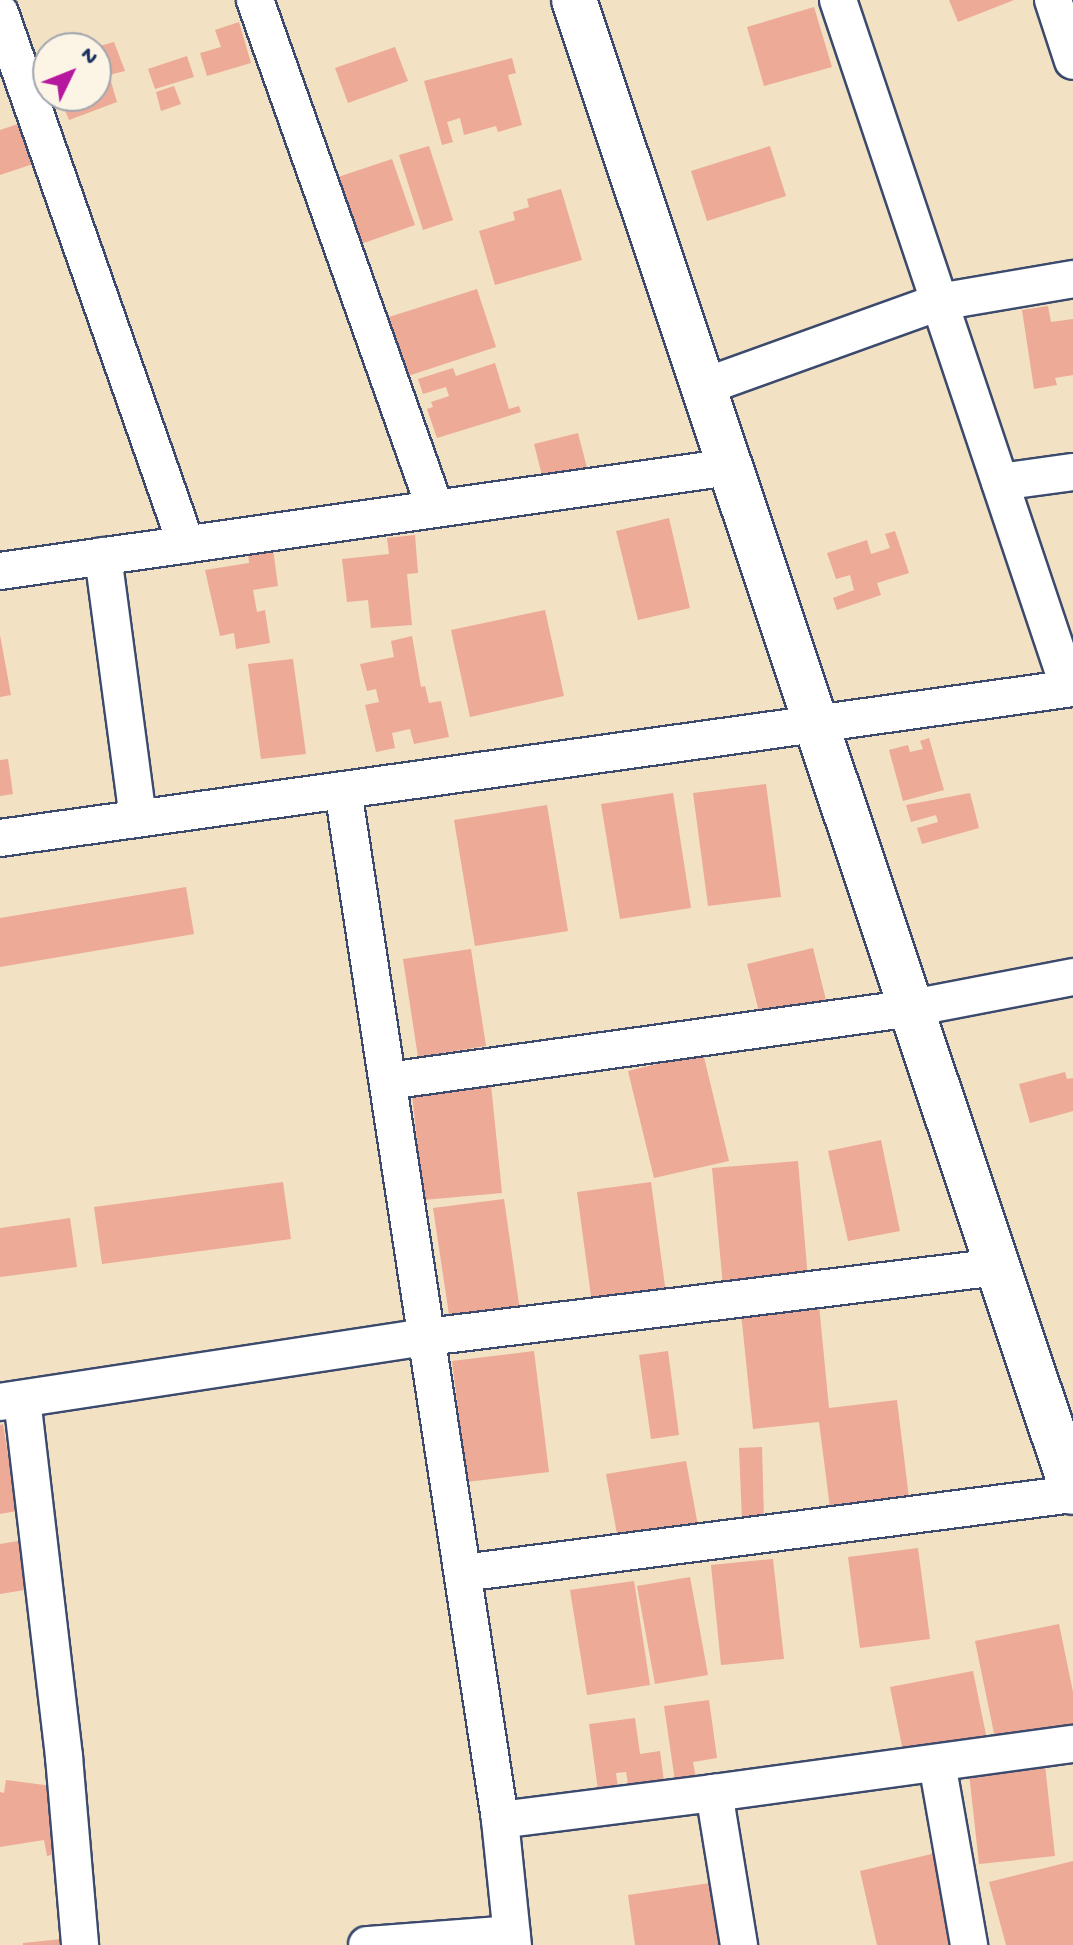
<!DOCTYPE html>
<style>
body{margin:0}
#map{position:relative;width:1073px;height:1945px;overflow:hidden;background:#f2e1c3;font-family:"Gochi Hand",sans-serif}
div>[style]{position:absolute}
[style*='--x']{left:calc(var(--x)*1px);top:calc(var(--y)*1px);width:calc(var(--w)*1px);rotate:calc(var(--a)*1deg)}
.building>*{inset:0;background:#ecaa97}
.roads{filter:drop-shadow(2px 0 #3b4a6d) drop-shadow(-2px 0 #3b4a6d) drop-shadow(0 2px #3b4a6d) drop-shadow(0 -2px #3b4a6d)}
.minor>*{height:36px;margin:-18px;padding:0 18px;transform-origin:18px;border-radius:18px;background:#fff}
.tertiary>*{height:44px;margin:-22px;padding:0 22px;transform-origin:22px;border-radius:22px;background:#fff}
span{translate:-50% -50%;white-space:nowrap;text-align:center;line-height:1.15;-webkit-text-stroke:8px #fcf5e5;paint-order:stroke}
.north{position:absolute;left:32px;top:32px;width:80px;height:80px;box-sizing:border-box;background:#fcf5e5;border:2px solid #a2a6af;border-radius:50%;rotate:47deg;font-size:22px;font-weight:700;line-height:32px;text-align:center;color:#1b2f5e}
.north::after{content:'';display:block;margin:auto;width:28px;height:36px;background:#b5179e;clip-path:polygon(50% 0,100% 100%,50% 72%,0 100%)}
</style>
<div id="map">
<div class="building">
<div style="clip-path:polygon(949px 0,1014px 0,958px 22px)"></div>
<div style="clip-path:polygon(814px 7px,832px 67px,764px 86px,747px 27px)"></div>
<div style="clip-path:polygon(239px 22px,251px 63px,207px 76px,200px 53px,221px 47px,215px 30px)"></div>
<div style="clip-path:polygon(114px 42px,125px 71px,109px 75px,117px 102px,69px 120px,59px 96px,96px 96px,96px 47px)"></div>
<div style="clip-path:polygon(395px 47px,408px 81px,348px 103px,335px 68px)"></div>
<div style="clip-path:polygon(187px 56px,194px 77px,155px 89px,148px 69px)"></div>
<div style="clip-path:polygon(512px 58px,516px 73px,508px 75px,522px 125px,498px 132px,496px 126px,464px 135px,460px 118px,447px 122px,453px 142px,442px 145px,424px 81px)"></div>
<div style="clip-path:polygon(174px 86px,181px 104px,161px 111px,156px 92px)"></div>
<div style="clip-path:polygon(21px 123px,36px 163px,0 175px,0 130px)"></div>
<div style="clip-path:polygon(429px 146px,453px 220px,423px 230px,399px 155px)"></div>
<div style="clip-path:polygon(770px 146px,786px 196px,707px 221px,691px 171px)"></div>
<div style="clip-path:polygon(392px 159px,415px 225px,358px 245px,335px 178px)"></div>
<div style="clip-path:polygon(561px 189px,582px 260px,495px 285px,479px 231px,515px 220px,513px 212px,529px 207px,527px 199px)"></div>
<div style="clip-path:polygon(477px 289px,496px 347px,408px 376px,389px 317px)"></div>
<div style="clip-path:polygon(1048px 306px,1051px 322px,1073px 319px,1073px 375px,1055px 378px,1057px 385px,1034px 389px,1022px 310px)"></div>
<div style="clip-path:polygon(495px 363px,509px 409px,519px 406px,521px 412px,437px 438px,427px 409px,433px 407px,431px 402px,449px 396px,446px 387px,423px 394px,418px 379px,453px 368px,456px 376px)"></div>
<div style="clip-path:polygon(578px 433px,588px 472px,544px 483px,534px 444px)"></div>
<div style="clip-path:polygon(669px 518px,690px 608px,638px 620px,616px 531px)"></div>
<div style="clip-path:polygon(895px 531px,909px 573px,877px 583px,881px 595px,837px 610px,833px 598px,854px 590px,850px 575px,836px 579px,827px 553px,867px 540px,871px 554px,890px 548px,885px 534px)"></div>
<div style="clip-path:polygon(415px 535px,418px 573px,407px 574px,412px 625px,371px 628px,368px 600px,347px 602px,342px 559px,389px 554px,387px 538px)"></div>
<div style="clip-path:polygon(273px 549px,278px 586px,253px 590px,257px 612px,265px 610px,270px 643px,236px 649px,234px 633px,220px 636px,205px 570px,249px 563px,248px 553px)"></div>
<div style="clip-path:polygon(545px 610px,564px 696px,470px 717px,451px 630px)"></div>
<div style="clip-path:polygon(0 635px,11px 695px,0 697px)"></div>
<div style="clip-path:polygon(412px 636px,421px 687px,425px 686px,429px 703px,441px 701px,449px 737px,414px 744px,410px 729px,392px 733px,395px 748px,376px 752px,365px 705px,379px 702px,376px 689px,367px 691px,360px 664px,394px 657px,391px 641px)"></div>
<div style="clip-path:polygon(293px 659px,306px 754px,261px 759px,248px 664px)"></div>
<div style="clip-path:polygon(929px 738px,944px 790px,903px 801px,889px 750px,908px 745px,910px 752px,923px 749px,920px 741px)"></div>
<div style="clip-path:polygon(8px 759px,13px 794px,0 796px,0 760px)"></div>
<div style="clip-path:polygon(766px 784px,781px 897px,708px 906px,693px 793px)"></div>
<div style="clip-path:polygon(673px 793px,691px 908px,620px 919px,601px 804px)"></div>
<div style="clip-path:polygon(970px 793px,979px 828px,922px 844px,917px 828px,938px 822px,936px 815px,911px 822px,906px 805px)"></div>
<div style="clip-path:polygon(547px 805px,568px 931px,475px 946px,454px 820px)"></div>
<div style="clip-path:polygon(186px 887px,194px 934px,0 967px,0 918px)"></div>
<div style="clip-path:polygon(813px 948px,828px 1008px,762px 1024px,747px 964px)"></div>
<div style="clip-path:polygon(471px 949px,486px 1046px,418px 1057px,403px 959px)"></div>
<div style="clip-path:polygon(703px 1053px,729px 1161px,654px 1178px,628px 1071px)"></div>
<div style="clip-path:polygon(1065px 1072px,1067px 1079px,1073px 1078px,1073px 1111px,1030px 1123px,1019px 1084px)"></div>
<div style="clip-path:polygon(491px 1085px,502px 1193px,423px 1200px,412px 1093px)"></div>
<div style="clip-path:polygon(881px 1140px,900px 1231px,848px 1241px,828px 1151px)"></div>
<div style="clip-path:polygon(798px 1161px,808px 1279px,723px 1286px,712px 1168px)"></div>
<div style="clip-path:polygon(283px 1182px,291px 1239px,102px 1264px,94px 1207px)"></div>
<div style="clip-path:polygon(651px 1182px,667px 1301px,593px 1311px,577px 1192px)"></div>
<div style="clip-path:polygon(504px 1199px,521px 1318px,451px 1328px,433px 1208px)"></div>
<div style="clip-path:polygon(70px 1218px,77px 1267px,0 1277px,0 1228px)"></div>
<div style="clip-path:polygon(819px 1305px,829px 1408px,897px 1400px,909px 1498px,830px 1508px,819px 1422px,753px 1429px,741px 1313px)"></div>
<div style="clip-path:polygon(534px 1351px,549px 1472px,467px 1482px,452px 1361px)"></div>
<div style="clip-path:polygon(668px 1351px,679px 1435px,651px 1439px,639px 1355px)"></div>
<div style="clip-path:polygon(3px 1424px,17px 1511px,0 1514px,0 1425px)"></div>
<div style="clip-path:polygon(762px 1447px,764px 1520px,742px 1521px,739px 1448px)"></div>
<div style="clip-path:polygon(686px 1461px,699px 1531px,619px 1545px,606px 1474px)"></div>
<div style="clip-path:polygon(24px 1540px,31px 1589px,0 1594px,0 1544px)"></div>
<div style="clip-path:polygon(918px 1548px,930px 1639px,860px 1648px,848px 1557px)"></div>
<div style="clip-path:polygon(773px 1559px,784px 1659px,721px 1665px,711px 1565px)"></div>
<div style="clip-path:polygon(690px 1577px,708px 1675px,655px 1684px,637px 1586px)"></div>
<div style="clip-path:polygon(634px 1581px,650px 1685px,587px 1695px,570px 1590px)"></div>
<div style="clip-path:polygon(1059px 1624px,1073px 1692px,1073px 1728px,996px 1743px,975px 1641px)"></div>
<div style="clip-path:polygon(973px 1671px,986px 1735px,903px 1751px,890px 1687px)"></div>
<div style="clip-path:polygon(709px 1700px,717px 1758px,693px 1762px,696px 1778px,675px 1781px,664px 1706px)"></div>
<div style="clip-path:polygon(635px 1718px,640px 1754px,660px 1751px,666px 1796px,631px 1801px,626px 1772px,616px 1773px,620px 1802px,600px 1805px,589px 1724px)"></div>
<div style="clip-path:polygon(1045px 1765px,1055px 1856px,979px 1864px,969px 1773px)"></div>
<div style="clip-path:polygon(6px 1780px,52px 1786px,60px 1840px,53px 1841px,55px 1854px,47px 1856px,44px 1840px,0 1847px,0 1792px,4px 1793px)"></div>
<div style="clip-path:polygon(940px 1852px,963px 1945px,877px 1945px,860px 1871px)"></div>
<div style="clip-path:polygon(1073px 1861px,1073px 1945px,1006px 1945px,989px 1882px)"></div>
<div style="clip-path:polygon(717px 1882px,727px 1945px,635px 1945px,628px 1895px)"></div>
<div style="clip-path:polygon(62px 1939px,62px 1945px,23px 1945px,23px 1943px)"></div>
</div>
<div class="roads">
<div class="minor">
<div style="--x:255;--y:0;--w:539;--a:70.49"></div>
<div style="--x:838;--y:0;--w:726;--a:71.44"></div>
<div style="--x:1053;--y:0;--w:64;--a:71.8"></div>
<div style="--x:0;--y:13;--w:563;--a:70.7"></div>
<div style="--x:703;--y:387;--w:251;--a:-19.8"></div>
<div style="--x:939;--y:302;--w:136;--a:-9.7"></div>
<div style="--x:1000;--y:482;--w:74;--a:-7.8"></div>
<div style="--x:103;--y:556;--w:264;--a:82.4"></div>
<div style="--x:0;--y:571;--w:737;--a:-8.11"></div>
<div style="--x:343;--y:790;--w:1042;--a:81.33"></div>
<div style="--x:500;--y:1820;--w:126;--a:84.1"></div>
<div style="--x:0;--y:838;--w:1083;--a:-7.96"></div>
<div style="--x:388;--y:1081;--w:529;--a:-7.93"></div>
<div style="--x:912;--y:1008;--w:164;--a:-10.9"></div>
<div style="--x:22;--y:1399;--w:360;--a:83.3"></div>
<div style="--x:64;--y:1757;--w:189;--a:85.1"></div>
<div style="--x:0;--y:1402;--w:432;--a:-8.7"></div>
<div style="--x:427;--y:1337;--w:575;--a:-6.99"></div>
<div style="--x:463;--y:1573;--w:615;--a:-7.38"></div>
<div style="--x:937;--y:1763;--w:185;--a:80"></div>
<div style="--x:500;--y:1820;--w:216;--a:-7.2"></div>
<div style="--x:367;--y:1945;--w:145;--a:-4.3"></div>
<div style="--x:739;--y:1945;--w:154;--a:-99.3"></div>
<div style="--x:714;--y:1793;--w:362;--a:-7.8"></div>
</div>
<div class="tertiary">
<div style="--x:574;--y:0;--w:1573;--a:71.51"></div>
</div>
</div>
<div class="north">N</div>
</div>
